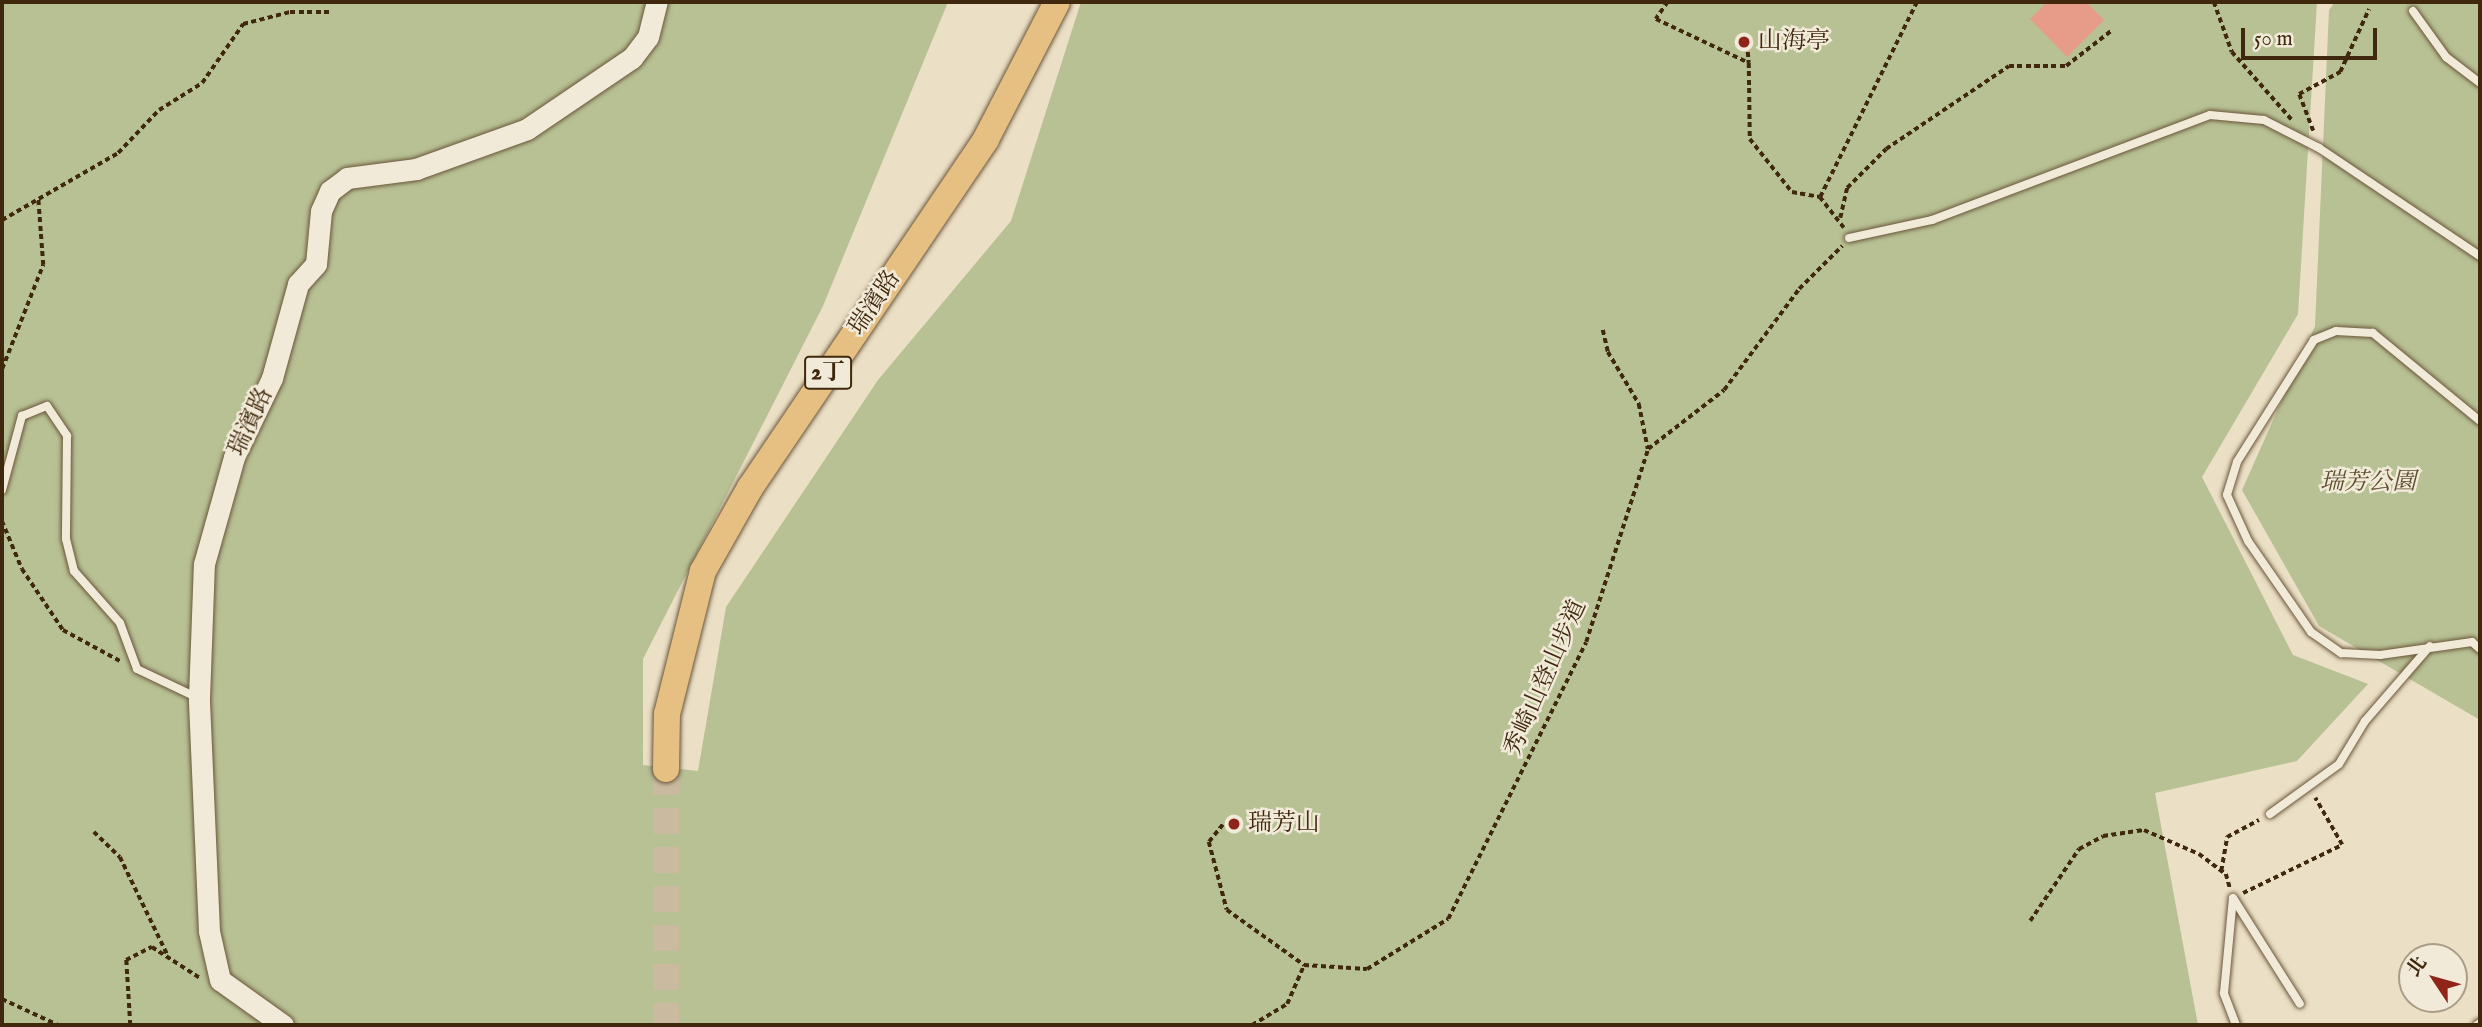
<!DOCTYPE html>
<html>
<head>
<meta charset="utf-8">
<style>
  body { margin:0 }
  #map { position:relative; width:2482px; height:1027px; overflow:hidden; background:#ebdfc5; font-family:"IM FELL English","Noto Serif TC",serif }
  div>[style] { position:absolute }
  .green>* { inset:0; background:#b8c194 }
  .building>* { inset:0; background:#e69c88 }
  .primary-tunnel>* { height:26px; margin-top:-13px; transform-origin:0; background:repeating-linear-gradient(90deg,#c9baa0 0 26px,transparent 0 39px) }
  .path>* { height:3.5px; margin-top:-1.75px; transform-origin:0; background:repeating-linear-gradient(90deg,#3f280d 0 5px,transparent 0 8.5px) }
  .roads { filter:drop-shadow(0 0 2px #6a563b) drop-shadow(0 0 2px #6a563b) }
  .service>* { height:8px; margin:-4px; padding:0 4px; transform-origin:4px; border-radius:4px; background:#f2ead9 }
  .tertiary>* { height:21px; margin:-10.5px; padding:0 10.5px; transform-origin:10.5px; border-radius:10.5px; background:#f2ead9 }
  .primary>* { height:26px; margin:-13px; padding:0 13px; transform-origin:13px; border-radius:13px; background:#e6c082 }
  .dots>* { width:19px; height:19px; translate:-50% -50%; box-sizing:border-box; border:4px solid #f2ead9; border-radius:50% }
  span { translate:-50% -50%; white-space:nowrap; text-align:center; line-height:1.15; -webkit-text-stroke:5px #f2ead9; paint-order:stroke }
  .shield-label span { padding:2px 5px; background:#f2ead9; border:2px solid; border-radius:5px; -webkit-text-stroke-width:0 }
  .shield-label { font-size:23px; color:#3f280d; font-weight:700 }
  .poi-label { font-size:24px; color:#3f280d }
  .left { translate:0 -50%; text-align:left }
  .street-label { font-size:24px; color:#3f280d }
  .park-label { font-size:24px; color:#5d4e2f; font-style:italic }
  .frame { position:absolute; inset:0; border:4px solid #3f280d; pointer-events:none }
  .north { position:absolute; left:2398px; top:943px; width:70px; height:70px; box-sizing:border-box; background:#f2ead9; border:2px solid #aa9c87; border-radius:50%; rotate:306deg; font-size:19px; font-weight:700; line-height:28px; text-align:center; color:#3f280d }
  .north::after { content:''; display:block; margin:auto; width:24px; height:32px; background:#8f2418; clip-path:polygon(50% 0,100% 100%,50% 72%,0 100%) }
  .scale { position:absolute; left:2241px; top:28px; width:136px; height:32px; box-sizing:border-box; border:4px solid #3f280d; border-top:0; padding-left:9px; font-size:21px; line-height:24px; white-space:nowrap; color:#3f280d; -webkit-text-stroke:5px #f2ead9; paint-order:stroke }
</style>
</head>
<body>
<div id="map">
  <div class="green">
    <i style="clip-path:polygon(2px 2px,948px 2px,823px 306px,643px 659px,643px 765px,698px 771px,726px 607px,878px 380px,1011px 221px,1081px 2px,2317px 2px,2298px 314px,2202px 477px,2293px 655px,2368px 684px,2297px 761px,2155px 793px,2198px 1025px,2px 1025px)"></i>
    <i style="clip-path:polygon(2335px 2px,2480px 2px,2480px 720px,2319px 626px,2242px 490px,2315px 326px,2329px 10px)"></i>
  </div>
  <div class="building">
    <i style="clip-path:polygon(2047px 2px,2086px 2px,2104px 20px,2067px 57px,2030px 19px)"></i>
    <i style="clip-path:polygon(1740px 33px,1754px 39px,1748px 52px,1734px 45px)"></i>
  </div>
  <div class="primary-tunnel">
    <i style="left:666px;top:769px;width:256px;rotate:90deg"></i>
  </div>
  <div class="path">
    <i style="left:1668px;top:2px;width:21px;rotate:125deg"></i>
    <i style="left:1656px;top:19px;width:103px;rotate:25.3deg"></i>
    <i style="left:1749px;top:63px;width:76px;rotate:89.2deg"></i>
    <i style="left:1750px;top:139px;width:68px;rotate:51.6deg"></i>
    <i style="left:1792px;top:192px;width:28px;rotate:10deg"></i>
    <i style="left:2214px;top:2px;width:53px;rotate:70.2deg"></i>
    <i style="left:2232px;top:52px;width:91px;rotate:48.6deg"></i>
    <i style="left:1748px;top:52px;width:11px;rotate:85deg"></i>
    <i style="left:2313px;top:131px;width:40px;rotate:-111deg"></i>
    <i style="left:2299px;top:94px;width:47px;rotate:-28.2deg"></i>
    <i style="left:2340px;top:72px;width:69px;rotate:-65.3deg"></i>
    <i style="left:1820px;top:197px;width:39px;rotate:52deg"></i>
    <i style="left:1820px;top:197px;width:218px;rotate:-63.6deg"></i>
    <i style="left:1840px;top:218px;width:31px;rotate:-77deg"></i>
    <i style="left:1847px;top:188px;width:55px;rotate:-45deg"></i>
    <i style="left:1886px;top:149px;width:148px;rotate:-34deg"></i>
    <i style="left:2009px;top:66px;width:57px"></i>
    <i style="left:2066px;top:66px;width:57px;rotate:-37.9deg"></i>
    <i style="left:2px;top:220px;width:134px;rotate:-30deg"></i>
    <i style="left:118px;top:153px;width:59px;rotate:-46.4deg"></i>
    <i style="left:159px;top:110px;width:51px;rotate:-32.1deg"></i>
    <i style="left:202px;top:83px;width:72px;rotate:-55.2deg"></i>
    <i style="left:243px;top:24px;width:49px;rotate:-14.3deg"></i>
    <i style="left:290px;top:12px;width:41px"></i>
    <i style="left:1603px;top:330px;width:23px;rotate:77deg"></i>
    <i style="left:1608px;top:352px;width:61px;rotate:59.2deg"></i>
    <i style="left:1639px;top:404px;width:46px;rotate:78.7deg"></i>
    <i style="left:2px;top:369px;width:112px;rotate:-68.5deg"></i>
    <i style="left:43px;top:265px;width:67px;rotate:-94.3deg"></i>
    <i style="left:2px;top:521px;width:52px;rotate:67.4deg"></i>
    <i style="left:22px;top:569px;width:73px;rotate:56.1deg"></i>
    <i style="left:63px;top:630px;width:67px;rotate:28.5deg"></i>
    <i style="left:1223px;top:825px;width:22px;rotate:129deg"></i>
    <i style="left:1209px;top:842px;width:70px;rotate:75.2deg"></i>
    <i style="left:1227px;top:910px;width:95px;rotate:35.5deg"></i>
    <i style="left:94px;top:832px;width:36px;rotate:44deg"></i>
    <i style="left:120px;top:857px;width:110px;rotate:64.1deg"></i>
    <i style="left:2221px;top:871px;width:35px;rotate:-80deg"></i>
    <i style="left:2227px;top:837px;width:36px;rotate:-28deg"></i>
    <i style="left:2243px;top:893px;width:110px;rotate:-25.9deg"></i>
    <i style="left:2342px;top:845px;width:54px;rotate:-119.9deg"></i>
    <i style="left:2030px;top:921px;width:87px;rotate:-55.8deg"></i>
    <i style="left:2079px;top:849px;width:27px;rotate:-28deg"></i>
    <i style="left:2103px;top:836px;width:41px;rotate:-8.3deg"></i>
    <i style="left:2144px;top:830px;width:60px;rotate:23.6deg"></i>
    <i style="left:2199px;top:854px;width:34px;rotate:37deg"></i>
    <i style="left:2226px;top:874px;width:15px;rotate:74deg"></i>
    <i style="left:2px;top:999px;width:62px;rotate:24.9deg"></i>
    <i style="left:130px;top:1025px;width:65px;rotate:-93.5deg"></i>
    <i style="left:126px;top:960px;width:29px;rotate:-27deg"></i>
    <i style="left:152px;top:947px;width:57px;rotate:32.9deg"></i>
    <i style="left:1252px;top:1025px;width:41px;rotate:-31deg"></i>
    <i style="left:1287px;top:1004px;width:43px;rotate:-66.4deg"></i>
    <i style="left:1304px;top:965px;width:63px;rotate:3.6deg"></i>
    <i style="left:1367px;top:969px;width:95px;rotate:-31.7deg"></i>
    <i style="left:1448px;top:919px;width:309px;rotate:-63.5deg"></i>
    <i style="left:1586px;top:642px;width:203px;rotate:-72.2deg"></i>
    <i style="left:1648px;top:449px;width:96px;rotate:-37.8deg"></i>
    <i style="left:1724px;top:390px;width:126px;rotate:-53.4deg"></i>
    <i style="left:1799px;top:289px;width:61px;rotate:-45deg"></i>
  </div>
  <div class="roads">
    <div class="service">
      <i style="left:2413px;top:11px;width:57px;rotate:54.3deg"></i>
      <i style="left:2446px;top:57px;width:43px;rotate:37.4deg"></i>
      <i style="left:1849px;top:238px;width:85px;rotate:-12.2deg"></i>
      <i style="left:1932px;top:220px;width:297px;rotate:-20.7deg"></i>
      <i style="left:2210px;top:115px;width:54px;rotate:5.3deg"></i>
      <i style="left:2264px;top:120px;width:62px;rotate:27deg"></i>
      <i style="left:2319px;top:148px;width:194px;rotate:33.9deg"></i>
      <i style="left:2480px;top:421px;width:139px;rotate:-140.6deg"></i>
      <i style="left:2373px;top:333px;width:37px;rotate:-177deg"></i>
      <i style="left:2336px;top:331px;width:24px;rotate:158deg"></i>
      <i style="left:2314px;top:340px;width:144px;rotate:122.3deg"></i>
      <i style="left:2237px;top:462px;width:34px;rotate:107deg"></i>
      <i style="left:2227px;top:495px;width:51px;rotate:65.5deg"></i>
      <i style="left:2248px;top:541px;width:111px;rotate:55.3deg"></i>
      <i style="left:2311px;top:632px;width:37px;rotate:35deg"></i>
      <i style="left:2341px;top:653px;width:39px;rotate:3deg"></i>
      <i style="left:2380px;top:655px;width:93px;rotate:-8deg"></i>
      <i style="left:2472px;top:642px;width:11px;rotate:41deg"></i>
      <i style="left:2px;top:490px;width:77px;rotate:-74.9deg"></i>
      <i style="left:22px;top:416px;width:27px;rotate:-22deg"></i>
      <i style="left:47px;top:406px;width:36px;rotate:56deg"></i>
      <i style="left:67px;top:436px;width:103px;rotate:90.6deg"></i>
      <i style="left:66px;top:539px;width:33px;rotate:76deg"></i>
      <i style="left:74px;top:571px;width:69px;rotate:48.5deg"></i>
      <i style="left:120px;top:623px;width:49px;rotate:69.7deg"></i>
      <i style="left:137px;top:669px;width:65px;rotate:25.4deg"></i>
      <i style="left:2270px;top:814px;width:85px;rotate:-35.9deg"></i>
      <i style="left:2339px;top:764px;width:50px;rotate:-58.8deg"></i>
      <i style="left:2365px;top:721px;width:99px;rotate:-49.1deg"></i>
      <i style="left:2236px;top:1025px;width:34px;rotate:-111deg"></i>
      <i style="left:2224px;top:993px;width:95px;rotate:-84.6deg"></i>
      <i style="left:2233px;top:898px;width:125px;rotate:57.7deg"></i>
      <i style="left:2477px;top:1025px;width:4px;rotate:-34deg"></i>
    </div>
    <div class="tertiary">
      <i style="left:283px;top:1025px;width:77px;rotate:-144.5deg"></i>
      <i style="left:220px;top:980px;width:50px;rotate:-102.7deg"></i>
      <i style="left:209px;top:931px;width:233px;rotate:-92.5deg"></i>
      <i style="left:199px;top:698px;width:134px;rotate:-87.9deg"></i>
      <i style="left:204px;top:564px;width:111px;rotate:-74.3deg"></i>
      <i style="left:234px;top:457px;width:88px;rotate:-64.3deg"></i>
      <i style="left:272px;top:378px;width:98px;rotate:-74.5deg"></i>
      <i style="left:298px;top:284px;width:27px;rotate:-48deg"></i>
      <i style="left:316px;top:264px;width:53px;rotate:-84.6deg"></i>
      <i style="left:321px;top:211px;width:22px;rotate:-66deg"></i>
      <i style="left:330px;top:191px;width:21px;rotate:-37deg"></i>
      <i style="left:347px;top:178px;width:70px;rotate:-7.4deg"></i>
      <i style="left:416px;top:169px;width:118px;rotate:-19.8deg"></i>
      <i style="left:527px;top:129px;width:127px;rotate:-34.1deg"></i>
      <i style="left:632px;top:58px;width:26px;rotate:-53deg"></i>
      <i style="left:648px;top:37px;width:36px;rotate:-76deg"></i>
    </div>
    <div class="primary">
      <i style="left:666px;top:769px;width:55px;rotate:-89deg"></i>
      <i style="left:667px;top:714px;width:147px;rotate:-75.9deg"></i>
      <i style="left:703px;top:571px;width:95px;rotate:-60.5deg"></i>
      <i style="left:750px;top:488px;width:421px;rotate:-55.9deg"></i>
      <i style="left:986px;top:139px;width:154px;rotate:-62.6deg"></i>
    </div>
  </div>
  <div class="dots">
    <i style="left:1744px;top:42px;background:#8f2418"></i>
    <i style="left:1234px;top:824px;background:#8f2418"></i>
  </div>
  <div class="shield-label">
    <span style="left:828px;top:373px">2丁</span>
  </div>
  <div class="poi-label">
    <span class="left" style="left:1758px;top:42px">山海亭</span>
    <span class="left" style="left:1248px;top:824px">瑞芳山</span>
  </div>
  <div class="street-label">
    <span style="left:875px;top:303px;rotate:-56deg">瑞濱路</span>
    <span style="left:251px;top:422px;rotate:-65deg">瑞濱路</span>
    <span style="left:1546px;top:678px;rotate:-66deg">秀崎山登山步道</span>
  </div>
  <div class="park-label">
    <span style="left:2368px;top:483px">瑞芳公園</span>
  </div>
  <div class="frame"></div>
  <div class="north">北</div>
  <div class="scale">50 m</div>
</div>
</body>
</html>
